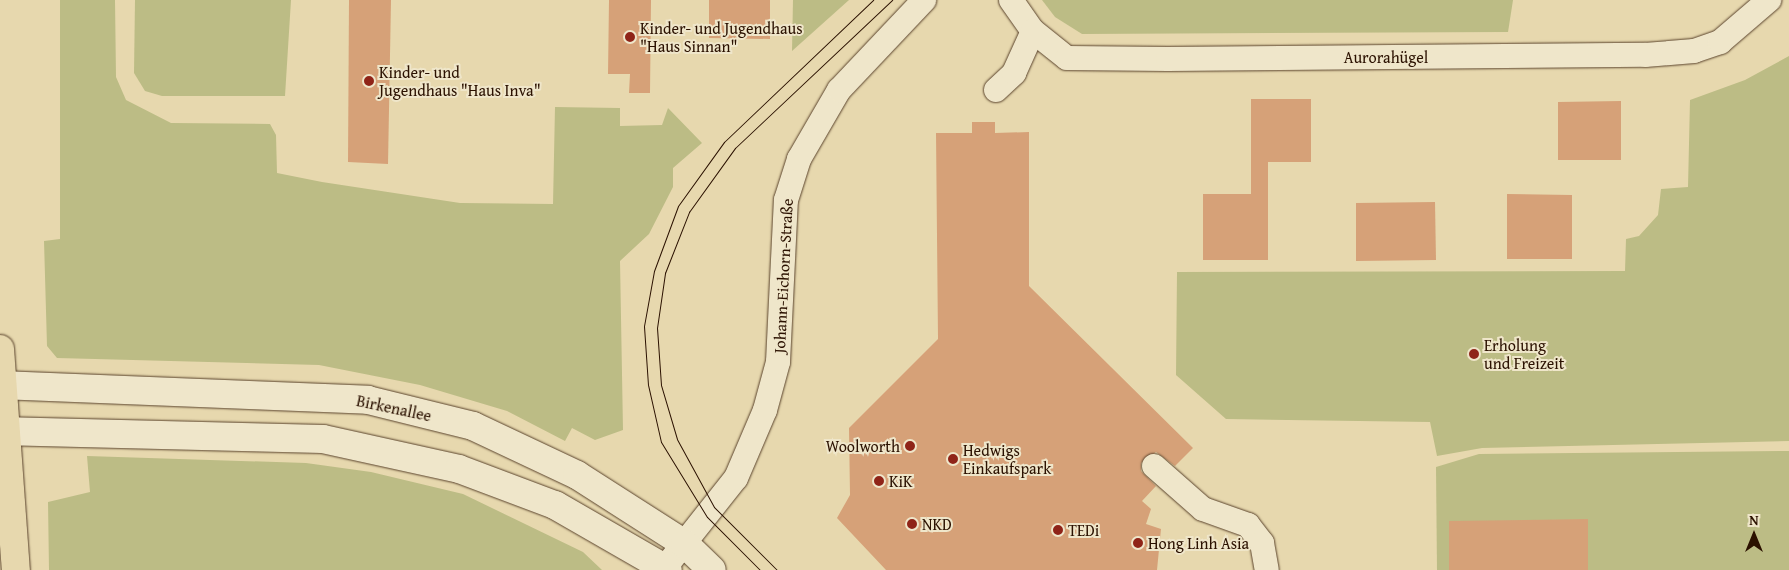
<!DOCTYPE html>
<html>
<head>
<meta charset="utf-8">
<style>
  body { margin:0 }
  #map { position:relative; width:1789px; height:570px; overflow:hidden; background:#e7d8ae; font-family:"Gentium Book Plus",serif }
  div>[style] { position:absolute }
  .green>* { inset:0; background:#bcbc85 }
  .building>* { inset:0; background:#d6a178 }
  .roads { filter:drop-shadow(0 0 1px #5a432c) drop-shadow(0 0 1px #5a432c) }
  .street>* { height:24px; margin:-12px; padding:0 12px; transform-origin:12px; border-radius:12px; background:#efe6ca }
  .secondary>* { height:28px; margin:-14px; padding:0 14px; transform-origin:14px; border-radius:14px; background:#efe6ca }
  .primary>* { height:28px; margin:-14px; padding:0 14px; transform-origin:14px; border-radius:14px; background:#e7d8ae }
  .tram>* { height:1px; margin:-0.5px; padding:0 0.5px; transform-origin:0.5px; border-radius:0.5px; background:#2b1100 }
  .dots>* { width:14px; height:14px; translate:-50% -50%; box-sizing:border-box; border:2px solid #efe6ca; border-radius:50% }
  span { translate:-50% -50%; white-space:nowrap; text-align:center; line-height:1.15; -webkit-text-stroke:4px #efe6ca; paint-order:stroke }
  .poi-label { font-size:16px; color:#2b1100 }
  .left { translate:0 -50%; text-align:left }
  .right { translate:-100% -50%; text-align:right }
  .street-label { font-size:16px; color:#2b1100 }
  .north { position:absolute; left:1729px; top:510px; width:50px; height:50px; -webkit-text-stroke:4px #efe6ca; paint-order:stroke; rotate:0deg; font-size:14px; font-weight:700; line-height:20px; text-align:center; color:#2b1100 }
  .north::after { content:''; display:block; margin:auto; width:18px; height:22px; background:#2b1100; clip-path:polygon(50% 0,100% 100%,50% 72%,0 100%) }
</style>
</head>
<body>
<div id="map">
  <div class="green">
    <i style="clip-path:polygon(60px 0,115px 0,116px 77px,126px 100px,171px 123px,270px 124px,276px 135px,277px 173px,322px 182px,460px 203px,553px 204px,555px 107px,620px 108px,620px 126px,662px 125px,668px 108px,702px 143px,673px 168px,673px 187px,649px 234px,620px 261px,623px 430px,595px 440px,572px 428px,565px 441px,507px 411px,420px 385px,319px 365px,57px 358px,47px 346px,44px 241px,60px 239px)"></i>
    <i style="clip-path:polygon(135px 0,291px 0,285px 96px,162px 96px,145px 91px,134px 73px)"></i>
    <i style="clip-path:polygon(793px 0,849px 0,792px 51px)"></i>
    <i style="clip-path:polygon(1042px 0,1513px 0,1508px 32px,1082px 34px,1055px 17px)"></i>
    <i style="clip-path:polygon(1789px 56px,1789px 441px,1482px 448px,1437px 456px,1430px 422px,1226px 419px,1176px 375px,1177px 272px,1625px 271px,1626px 239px,1639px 236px,1658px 215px,1661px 189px,1688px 187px,1690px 100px,1745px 80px)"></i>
    <i style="clip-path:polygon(1789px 451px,1789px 570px,1437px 570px,1436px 467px,1479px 454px)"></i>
    <i style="clip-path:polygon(87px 456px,306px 463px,371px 472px,463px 494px,583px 552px,602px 570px,49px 570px,48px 502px,90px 492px)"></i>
  </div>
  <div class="building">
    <i style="clip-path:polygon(349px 0,391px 0,388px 164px,348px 162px)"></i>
    <i style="clip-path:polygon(609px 0,651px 0,650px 93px,629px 93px,630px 74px,608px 74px)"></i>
    <i style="clip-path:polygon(709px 0,770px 0,770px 39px,709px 38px)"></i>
    <i style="clip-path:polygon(1251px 99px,1311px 99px,1311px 162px,1268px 162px,1268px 260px,1203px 260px,1203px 194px,1251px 194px)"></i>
    <i style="clip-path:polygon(1621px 101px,1621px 160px,1558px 160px,1558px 102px)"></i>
    <i style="clip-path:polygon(972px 122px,995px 122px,995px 133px,1029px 132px,1029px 286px,1193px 448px,1175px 466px,1156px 452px,1141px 463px,1141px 471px,1156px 486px,1142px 501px,1151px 509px,1146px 524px,1161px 529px,1157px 570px,886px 570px,837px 518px,850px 495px,849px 428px,938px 339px,936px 133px,972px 133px)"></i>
    <i style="clip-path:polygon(1507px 194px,1572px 195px,1572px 259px,1507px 259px)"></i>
    <i style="clip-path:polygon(1435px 202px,1436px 260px,1356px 261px,1356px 203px)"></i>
    <i style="clip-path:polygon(1588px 519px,1588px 570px,1449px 570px,1449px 521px)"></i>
  </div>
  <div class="roads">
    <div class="street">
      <i style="left:1011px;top:0;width:38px;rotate:55deg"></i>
      <i style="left:1033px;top:31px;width:43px;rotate:38.5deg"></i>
      <i style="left:1067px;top:58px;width:101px;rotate:0.6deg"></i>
      <i style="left:1168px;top:59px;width:477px;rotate:-0.5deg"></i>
      <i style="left:1645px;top:55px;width:49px;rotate:-4.7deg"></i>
      <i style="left:1694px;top:51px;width:28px;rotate:-19deg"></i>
      <i style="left:1720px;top:42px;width:65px;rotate:-40.6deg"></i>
      <i style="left:996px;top:90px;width:25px;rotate:-43deg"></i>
      <i style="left:1014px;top:73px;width:46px;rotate:-65.7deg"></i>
      <i style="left:1154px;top:466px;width:65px;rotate:41.3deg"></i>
      <i style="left:1203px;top:509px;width:48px;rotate:19.6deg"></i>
      <i style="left:1248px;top:525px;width:23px;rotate:52deg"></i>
      <i style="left:1262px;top:543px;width:27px;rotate:80deg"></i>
      <i style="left:663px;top:570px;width:117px;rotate:-51.6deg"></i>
      <i style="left:736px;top:478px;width:74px;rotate:-66.9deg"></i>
      <i style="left:765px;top:410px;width:50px;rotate:-74.8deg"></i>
      <i style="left:778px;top:362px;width:162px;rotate:-87.2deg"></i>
      <i style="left:786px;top:200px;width:43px;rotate:-72.4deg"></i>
      <i style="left:799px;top:159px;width:80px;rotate:-59.9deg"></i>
      <i style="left:839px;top:90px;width:124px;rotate:-46.6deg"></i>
    </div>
    <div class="secondary">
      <i style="left:0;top:385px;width:368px;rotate:2.3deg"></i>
      <i style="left:368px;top:400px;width:108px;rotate:13.9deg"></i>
      <i style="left:473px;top:426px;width:115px;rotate:25.2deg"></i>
      <i style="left:577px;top:475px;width:128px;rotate:32.6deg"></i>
      <i style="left:685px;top:544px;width:37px;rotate:44deg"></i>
      <i style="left:0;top:431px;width:323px;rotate:1.4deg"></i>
      <i style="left:323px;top:439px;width:139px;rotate:12.4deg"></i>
      <i style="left:459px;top:469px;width:103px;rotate:20.6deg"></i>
      <i style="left:555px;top:505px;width:130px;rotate:29.9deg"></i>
    </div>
    <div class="primary">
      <i style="left:0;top:349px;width:222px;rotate:85.9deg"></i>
    </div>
  </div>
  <div class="tram">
    <i style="left:760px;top:570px;width:75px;rotate:-135deg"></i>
    <i style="left:707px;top:517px;width:88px;rotate:-121.5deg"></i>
    <i style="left:661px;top:442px;width:58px;rotate:-102.8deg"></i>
    <i style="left:648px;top:385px;width:59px;rotate:-93.9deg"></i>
    <i style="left:644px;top:326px;width:56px;rotate:-79.7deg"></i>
    <i style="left:654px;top:271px;width:69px;rotate:-69.7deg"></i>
    <i style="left:678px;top:206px;width:79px;rotate:-54.3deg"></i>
    <i style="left:724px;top:142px;width:206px;rotate:-43.6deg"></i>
    <i style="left:777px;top:570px;width:89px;rotate:-135deg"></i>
    <i style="left:714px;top:507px;width:77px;rotate:-118.6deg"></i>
    <i style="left:677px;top:439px;width:56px;rotate:-106.5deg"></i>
    <i style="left:661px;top:385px;width:57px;rotate:-94deg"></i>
    <i style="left:657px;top:328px;width:56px;rotate:-81.7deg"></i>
    <i style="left:665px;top:273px;width:66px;rotate:-68.5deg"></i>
    <i style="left:689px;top:212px;width:79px;rotate:-54.3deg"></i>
    <i style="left:735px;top:148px;width:216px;rotate:-43.3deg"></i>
  </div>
  <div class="dots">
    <i style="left:630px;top:37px;background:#8f2418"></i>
    <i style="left:369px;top:81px;background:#8f2418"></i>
    <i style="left:1474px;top:354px;background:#8f2418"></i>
    <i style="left:910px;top:446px;background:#8f2418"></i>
    <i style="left:953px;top:459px;background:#8f2418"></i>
    <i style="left:879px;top:481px;background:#8f2418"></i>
    <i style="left:912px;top:524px;background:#8f2418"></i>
    <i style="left:1058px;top:530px;background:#8f2418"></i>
    <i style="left:1138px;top:543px;background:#8f2418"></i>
  </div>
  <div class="poi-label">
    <span class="left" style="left:640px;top:37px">Kinder- und Jugendhaus<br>"Haus Sinnan"</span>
    <span class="left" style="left:379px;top:81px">Kinder- und<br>Jugendhaus "Haus Inva"</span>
    <span class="left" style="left:1484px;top:354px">Erholung<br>und Freizeit</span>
    <span class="right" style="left:900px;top:446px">Woolworth</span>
    <span class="left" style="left:963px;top:459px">Hedwigs<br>Einkaufspark</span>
    <span class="left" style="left:889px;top:481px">KiK</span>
    <span class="left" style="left:922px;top:524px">NKD</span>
    <span class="left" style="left:1068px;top:530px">TEDi</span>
    <span class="left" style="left:1148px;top:543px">Hong Linh Asia</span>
  </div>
  <div class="street-label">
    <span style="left:1386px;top:57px">Aurorahügel</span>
    <span style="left:783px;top:276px;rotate:-87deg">Johann-Eichorn-Straße</span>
    <span style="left:394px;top:408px;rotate:12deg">Birkenallee</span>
  </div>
  <div class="north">N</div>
</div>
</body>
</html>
